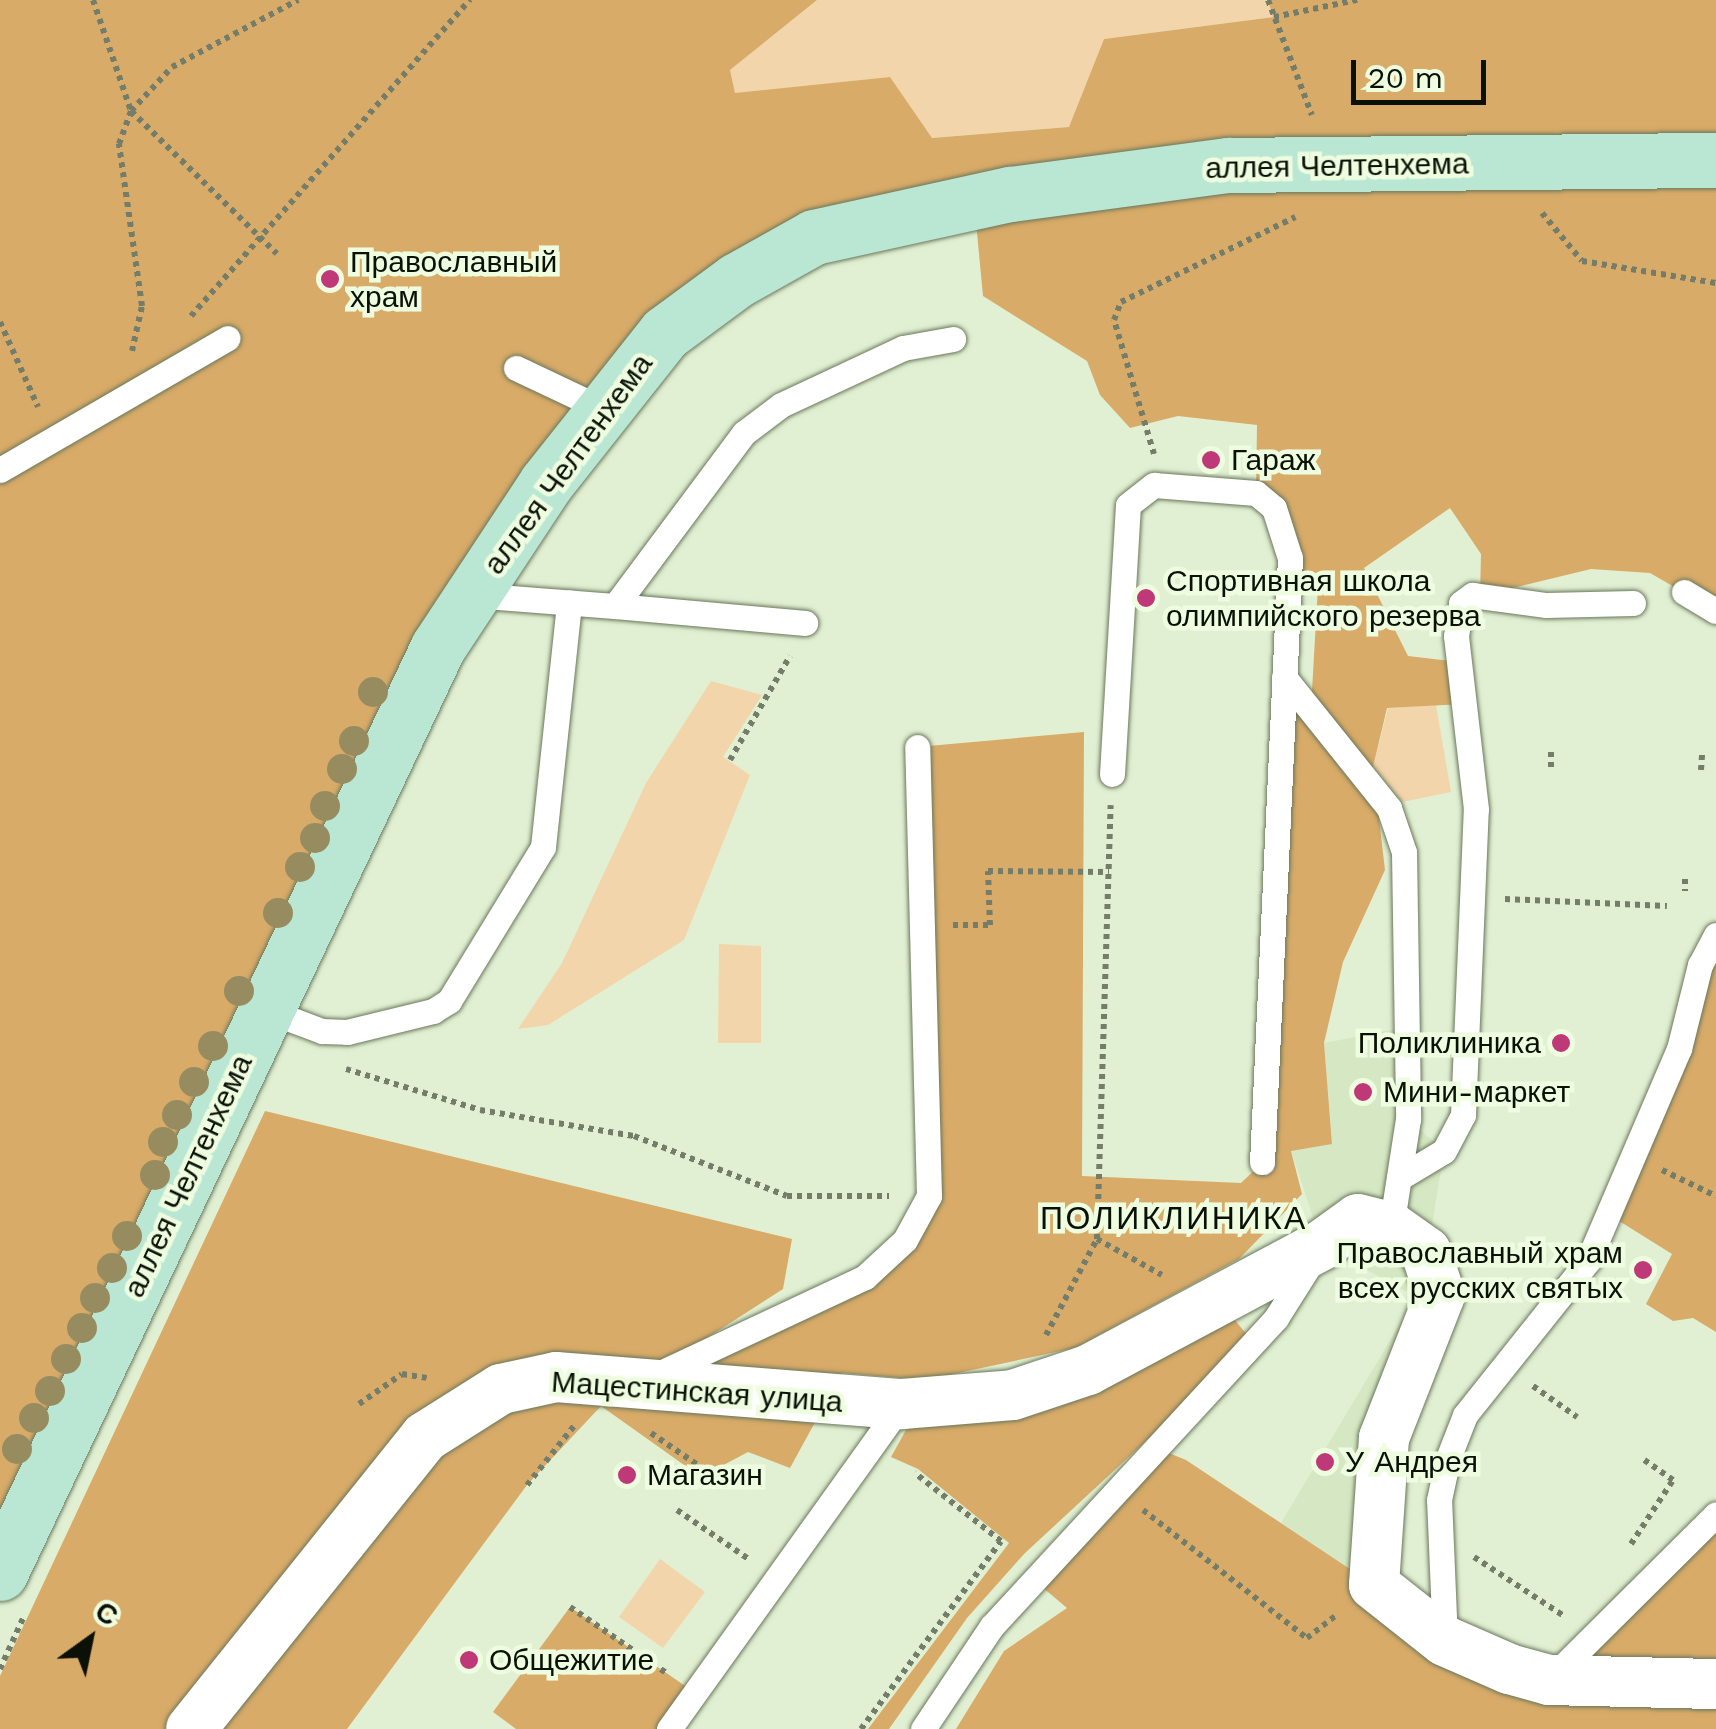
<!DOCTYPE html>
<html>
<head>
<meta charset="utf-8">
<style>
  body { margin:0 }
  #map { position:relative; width:1716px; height:1729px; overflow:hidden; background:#e1f0d2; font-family:"Work Sans",sans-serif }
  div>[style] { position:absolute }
  .built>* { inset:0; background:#d5e8c3 }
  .green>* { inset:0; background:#f3d5ab }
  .forest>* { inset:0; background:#d9ab68 }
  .path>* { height:6px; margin-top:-3px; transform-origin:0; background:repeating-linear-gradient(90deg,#737d69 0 5px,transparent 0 10px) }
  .roads { filter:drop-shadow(0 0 2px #6a775c) drop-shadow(0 0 2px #6a775c) }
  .service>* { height:25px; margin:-12.5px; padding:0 12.5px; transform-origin:12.5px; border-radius:12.5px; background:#fff }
  .minor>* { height:50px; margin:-25px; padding:0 25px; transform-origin:25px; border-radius:25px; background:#fff }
  .secondary>* { height:55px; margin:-27.5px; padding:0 27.5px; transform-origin:27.5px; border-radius:27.5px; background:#bae7d3 }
  .trees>* { width:30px; height:30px; margin:-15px; border-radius:50%; background:#978c60 }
  .dots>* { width:28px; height:28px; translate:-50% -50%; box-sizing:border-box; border:5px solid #eefddf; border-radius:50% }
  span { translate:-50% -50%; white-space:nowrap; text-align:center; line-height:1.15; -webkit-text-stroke:9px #eefddf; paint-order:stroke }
  .street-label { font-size:30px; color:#0c1107 }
  .poi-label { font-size:30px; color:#0c1107 }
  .left { translate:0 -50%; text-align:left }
  .right { translate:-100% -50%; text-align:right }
  .neighbourhood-label { font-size:32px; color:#0c1107; letter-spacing:2.5px }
  .north { position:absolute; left:40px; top:1589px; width:100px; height:100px; -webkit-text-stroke:8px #eefddf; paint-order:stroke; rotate:33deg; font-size:28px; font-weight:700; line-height:40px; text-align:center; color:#0c1107 }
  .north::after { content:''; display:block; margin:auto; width:35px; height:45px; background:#0c1107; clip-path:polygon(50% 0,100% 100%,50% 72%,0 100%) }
  .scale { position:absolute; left:1351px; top:60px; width:135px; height:45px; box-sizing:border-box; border:5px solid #0c1107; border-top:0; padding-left:12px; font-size:30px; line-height:35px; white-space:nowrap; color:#0c1107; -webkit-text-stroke:8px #eefddf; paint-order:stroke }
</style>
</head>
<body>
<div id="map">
  <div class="built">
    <i style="clip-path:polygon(1406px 1027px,1408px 1119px,1444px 1151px,1374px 1585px,1281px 1523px,1416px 1297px,1322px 1245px,1291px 1150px,1332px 1143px,1324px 1043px)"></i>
  </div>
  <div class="green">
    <i style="clip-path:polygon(817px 0,1268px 0,1274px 17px,1104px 39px,1070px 127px,931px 138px,890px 77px,735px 94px,730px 70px)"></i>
    <i style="clip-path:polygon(711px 681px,762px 695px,723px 757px,750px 775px,684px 940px,548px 1025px,518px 1029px,562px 963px,646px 783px)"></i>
    <i style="clip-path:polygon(1436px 705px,1451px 792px,1402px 802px,1373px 767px,1388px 708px)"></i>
    <i style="clip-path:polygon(719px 944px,761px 946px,761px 1043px,718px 1043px)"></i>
    <i style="clip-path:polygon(660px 1559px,705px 1592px,663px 1648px,619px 1617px)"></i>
  </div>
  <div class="forest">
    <i style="clip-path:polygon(0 0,817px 0,730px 70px,735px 93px,890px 77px,932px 138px,1069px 127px,1104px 39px,1273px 17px,1268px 0,1716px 0,1716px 611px,1650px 573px,1591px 569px,1480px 596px,1481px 554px,1450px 508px,1364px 568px,1408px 656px,1459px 662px,1464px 704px,1387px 708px,1373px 767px,1385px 870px,1343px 962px,1324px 1043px,1332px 1144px,1291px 1151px,1302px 1194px,1239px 1259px,1075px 1348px,925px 1380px,842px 1373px,790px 1468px,748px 1452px,701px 1477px,601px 1406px,527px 1485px,347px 1729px,0 1729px,0 1676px,265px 1111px,792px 1239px,783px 1289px,615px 1397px,865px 1277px,929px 1196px,917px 747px,1084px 732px,1082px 1176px,1241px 1183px,1262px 1163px,1284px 677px,1311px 708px,1318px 586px,1290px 558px,1256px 493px,1257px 425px,1178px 416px,1130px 428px,1100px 395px,1087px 361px,983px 296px,974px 201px,737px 280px,543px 485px,0 1573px)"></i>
    <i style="clip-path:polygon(1716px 935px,1716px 1332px,1693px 1318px,1673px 1321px,1646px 1304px,1672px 1254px,1608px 1214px)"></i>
    <i style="clip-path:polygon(1229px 1313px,1253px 1342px,1024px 1554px,967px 1618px,889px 1729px,868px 1729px,1009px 1543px,918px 1469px,891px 1457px,911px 1421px)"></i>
    <i style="clip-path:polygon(1154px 1447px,1186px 1460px,1374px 1585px,1549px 1680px,1716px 1514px,1716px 1729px,956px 1729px,1004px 1651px,1067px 1608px,1035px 1581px)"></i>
    <i style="clip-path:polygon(570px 1607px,694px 1692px,669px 1729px,516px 1729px,493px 1712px)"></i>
  </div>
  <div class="path">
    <i style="left:93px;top:0;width:117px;rotate:71.1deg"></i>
    <i style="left:131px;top:111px;width:204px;rotate:44.4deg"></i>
    <i style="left:1268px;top:0;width:123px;rotate:69.1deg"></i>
    <i style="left:1274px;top:17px;width:85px;rotate:-11.6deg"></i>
    <i style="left:1542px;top:213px;width:62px;rotate:50.2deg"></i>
    <i style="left:1582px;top:261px;width:136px;rotate:9.3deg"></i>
    <i style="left:191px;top:316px;width:422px;rotate:-48.6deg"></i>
    <i style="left:0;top:322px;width:93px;rotate:65.9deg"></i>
    <i style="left:132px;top:351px;width:46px;rotate:-77.5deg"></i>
    <i style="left:142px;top:306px;width:164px;rotate:-98.1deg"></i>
    <i style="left:119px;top:144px;width:35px;rotate:-70deg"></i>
    <i style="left:131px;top:111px;width:60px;rotate:-47deg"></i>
    <i style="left:172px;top:67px;width:143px;rotate:-28deg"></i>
    <i style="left:1154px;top:454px;width:140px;rotate:-106.6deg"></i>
    <i style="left:1114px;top:320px;width:19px;rotate:-69deg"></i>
    <i style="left:1121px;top:302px;width:194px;rotate:-26deg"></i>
    <i style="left:730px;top:760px;width:120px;rotate:-60deg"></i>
    <i style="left:1551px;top:767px;width:20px;rotate:-90deg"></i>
    <i style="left:1701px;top:770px;width:16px;rotate:-86deg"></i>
    <i style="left:1685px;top:879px;width:12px;rotate:90deg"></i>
    <i style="left:1505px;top:899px;width:162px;rotate:2.5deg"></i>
    <i style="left:953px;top:925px;width:37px"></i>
    <i style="left:990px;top:925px;width:54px;rotate:-92.1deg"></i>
    <i style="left:988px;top:871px;width:121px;rotate:0.5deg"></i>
    <i style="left:346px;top:1069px;width:140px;rotate:17deg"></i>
    <i style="left:480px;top:1110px;width:156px;rotate:9.6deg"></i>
    <i style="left:634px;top:1136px;width:164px;rotate:21.4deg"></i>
    <i style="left:787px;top:1196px;width:102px"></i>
    <i style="left:1662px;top:1170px;width:60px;rotate:25.7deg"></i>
    <i style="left:1097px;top:1239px;width:74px;rotate:29deg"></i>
    <i style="left:1046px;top:1335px;width:109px;rotate:-62deg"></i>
    <i style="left:1097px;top:1239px;width:434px;rotate:-88.2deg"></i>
    <i style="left:1533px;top:1386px;width:54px;rotate:35.2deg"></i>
    <i style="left:359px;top:1404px;width:52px;rotate:-34.9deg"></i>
    <i style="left:402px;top:1374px;width:25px;rotate:9deg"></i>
    <i style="left:651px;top:1433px;width:69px;rotate:34.4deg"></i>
    <i style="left:527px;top:1485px;width:75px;rotate:-51.5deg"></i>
    <i style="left:677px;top:1510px;width:88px;rotate:34.4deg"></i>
    <i style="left:1143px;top:1510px;width:208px;rotate:38deg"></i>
    <i style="left:1307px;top:1638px;width:39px;rotate:-38deg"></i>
    <i style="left:1631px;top:1544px;width:77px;rotate:-56.7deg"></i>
    <i style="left:1673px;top:1480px;width:35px;rotate:-145deg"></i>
    <i style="left:1474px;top:1557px;width:108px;rotate:33.2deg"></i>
    <i style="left:570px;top:1607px;width:119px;rotate:34.4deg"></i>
    <i style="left:0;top:1669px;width:58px;rotate:-65.6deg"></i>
    <i style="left:861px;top:1729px;width:234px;rotate:-53.3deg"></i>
    <i style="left:1001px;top:1541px;width:110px;rotate:-141.7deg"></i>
  </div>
  <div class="roads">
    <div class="service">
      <i style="left:516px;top:368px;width:98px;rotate:25.3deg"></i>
      <i style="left:0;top:470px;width:263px;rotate:-30.1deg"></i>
      <i style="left:1684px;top:592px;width:37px;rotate:31deg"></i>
      <i style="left:472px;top:595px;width:143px;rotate:4.4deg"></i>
      <i style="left:615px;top:606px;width:216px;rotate:-53.3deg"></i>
      <i style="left:744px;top:433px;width:46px;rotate:-37.1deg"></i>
      <i style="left:781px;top:405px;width:135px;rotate:-25deg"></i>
      <i style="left:903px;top:348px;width:51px;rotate:-10.2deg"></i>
      <i style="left:615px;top:606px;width:191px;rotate:5.1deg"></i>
      <i style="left:1284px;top:677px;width:168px;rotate:51.3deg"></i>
      <i style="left:1389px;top:808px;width:46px;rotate:71.2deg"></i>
      <i style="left:1404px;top:852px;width:267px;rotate:89.1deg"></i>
      <i style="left:1408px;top:1119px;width:109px;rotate:98.9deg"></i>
      <i style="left:1112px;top:774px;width:269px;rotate:-86.6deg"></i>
      <i style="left:1128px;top:505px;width:33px;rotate:-38deg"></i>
      <i style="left:1154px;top:485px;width:102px;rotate:4.5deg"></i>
      <i style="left:1256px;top:493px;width:23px;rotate:40deg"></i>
      <i style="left:1274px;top:508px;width:52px;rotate:72.3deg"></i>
      <i style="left:1290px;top:558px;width:605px;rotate:92.65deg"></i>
      <i style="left:266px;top:1010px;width:60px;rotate:20.6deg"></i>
      <i style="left:322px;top:1031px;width:25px;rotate:2deg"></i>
      <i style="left:347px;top:1032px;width:89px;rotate:-13.7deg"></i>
      <i style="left:433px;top:1011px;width:19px;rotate:-32deg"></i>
      <i style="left:449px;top:1001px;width:180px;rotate:-58.6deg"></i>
      <i style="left:543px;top:847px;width:246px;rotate:-83.9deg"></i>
      <i style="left:1399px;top:1178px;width:52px;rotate:-31deg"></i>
      <i style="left:1444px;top:1151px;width:41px;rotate:-62.2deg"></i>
      <i style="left:1463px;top:1115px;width:306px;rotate:-87.6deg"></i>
      <i style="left:1476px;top:809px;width:174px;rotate:-96.6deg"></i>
      <i style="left:1456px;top:636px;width:33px;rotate:-81deg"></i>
      <i style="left:1461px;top:603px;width:14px;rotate:-36deg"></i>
      <i style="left:1472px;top:595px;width:75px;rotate:7.7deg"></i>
      <i style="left:1546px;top:605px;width:87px;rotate:-1.3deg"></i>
      <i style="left:656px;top:1375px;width:231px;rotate:-25.1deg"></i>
      <i style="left:865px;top:1277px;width:54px;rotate:-42.8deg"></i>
      <i style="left:905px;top:1240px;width:50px;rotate:-61.4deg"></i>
      <i style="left:929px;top:1196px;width:449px;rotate:-91.5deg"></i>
      <i style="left:1445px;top:1641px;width:141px;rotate:-92.4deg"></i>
      <i style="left:1439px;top:1500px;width:40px;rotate:-78deg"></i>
      <i style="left:1447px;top:1461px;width:49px;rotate:-68.6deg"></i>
      <i style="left:1465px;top:1415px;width:197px;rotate:-51.4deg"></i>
      <i style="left:1588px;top:1261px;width:231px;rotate:-66.8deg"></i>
      <i style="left:1679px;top:1049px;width:87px;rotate:-76deg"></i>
      <i style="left:1700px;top:965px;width:34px;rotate:-62deg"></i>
      <i style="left:1549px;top:1680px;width:235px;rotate:-44.8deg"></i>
      <i style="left:669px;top:1729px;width:400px;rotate:-54.4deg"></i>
      <i style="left:923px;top:1729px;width:124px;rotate:-56.2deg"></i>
      <i style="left:992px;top:1626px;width:419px;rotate:-47.3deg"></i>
      <i style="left:1276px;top:1318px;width:71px;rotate:-57.7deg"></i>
    </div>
    <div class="minor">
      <i style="left:191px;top:1729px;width:374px;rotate:-51.3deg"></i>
      <i style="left:425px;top:1437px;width:90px;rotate:-32.3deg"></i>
      <i style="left:501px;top:1389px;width:56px;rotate:-12.3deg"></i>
      <i style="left:556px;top:1377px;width:347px;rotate:4.5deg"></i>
      <i style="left:902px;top:1404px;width:111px;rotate:-4.6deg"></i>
      <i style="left:1013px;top:1395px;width:79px;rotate:-18.4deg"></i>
      <i style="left:1088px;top:1370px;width:265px;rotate:-28.1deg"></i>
      <i style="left:1322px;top:1245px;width:44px;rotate:-35.8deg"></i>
      <i style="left:1358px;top:1219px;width:34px;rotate:14deg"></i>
      <i style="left:1391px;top:1227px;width:43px;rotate:35.5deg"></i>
      <i style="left:1426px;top:1252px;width:45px;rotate:72deg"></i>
      <i style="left:1440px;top:1295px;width:154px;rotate:111.4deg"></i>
      <i style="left:1384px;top:1438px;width:147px;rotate:93.9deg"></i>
      <i style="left:1374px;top:1585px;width:90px;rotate:38.3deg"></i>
      <i style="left:1445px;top:1641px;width:70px;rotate:23.6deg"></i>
      <i style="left:1509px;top:1669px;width:41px;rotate:15.4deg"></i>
      <i style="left:1549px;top:1680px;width:167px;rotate:1.4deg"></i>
    </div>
    <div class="secondary">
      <i style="left:0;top:1573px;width:1024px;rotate:-64.69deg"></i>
      <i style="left:438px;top:647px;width:196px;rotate:-56.6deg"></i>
      <i style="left:546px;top:483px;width:191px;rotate:-51.6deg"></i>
      <i style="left:665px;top:333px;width:89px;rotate:-36.4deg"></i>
      <i style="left:737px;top:280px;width:88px;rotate:-29.2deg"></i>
      <i style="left:814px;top:237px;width:201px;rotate:-12.4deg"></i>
      <i style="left:1010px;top:194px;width:220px;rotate:-7.6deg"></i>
      <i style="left:1228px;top:165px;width:488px;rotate:-0.6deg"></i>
    </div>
  </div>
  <div class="trees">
    <i style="left:373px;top:692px"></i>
    <i style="left:354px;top:741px"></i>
    <i style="left:342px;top:769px"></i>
    <i style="left:325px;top:806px"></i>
    <i style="left:315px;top:838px"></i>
    <i style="left:300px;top:867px"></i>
    <i style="left:278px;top:913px"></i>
    <i style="left:239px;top:991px"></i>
    <i style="left:213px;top:1046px"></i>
    <i style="left:194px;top:1082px"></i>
    <i style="left:177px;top:1115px"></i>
    <i style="left:163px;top:1142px"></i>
    <i style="left:155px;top:1175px"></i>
    <i style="left:127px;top:1236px"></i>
    <i style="left:112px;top:1268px"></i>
    <i style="left:95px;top:1298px"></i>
    <i style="left:82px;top:1328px"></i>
    <i style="left:66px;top:1359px"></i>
    <i style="left:50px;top:1391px"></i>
    <i style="left:34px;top:1418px"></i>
    <i style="left:17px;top:1449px"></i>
  </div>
  <div class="dots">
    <i style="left:330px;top:279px;background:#bf3877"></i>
    <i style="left:1211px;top:460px;background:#bf3877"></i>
    <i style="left:1146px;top:598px;background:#bf3877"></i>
    <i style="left:1561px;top:1043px;background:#bf3877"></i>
    <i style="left:1363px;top:1092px;background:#bf3877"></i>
    <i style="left:1643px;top:1270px;background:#bf3877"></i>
    <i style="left:1325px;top:1462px;background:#bf3877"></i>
    <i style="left:627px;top:1475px;background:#bf3877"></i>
    <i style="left:469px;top:1660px;background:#bf3877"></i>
  </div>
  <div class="street-label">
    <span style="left:1337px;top:166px;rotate:-1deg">аллея Челтенхема</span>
    <span style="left:568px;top:464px;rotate:-54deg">аллея Челтенхема</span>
    <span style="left:188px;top:1176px;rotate:-65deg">аллея Челтенхема</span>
    <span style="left:697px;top:1392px;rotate:4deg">Мацестинская улица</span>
  </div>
  <div class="poi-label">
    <span class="left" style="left:350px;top:279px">Православный<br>храм</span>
    <span class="left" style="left:1231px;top:460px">Гараж</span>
    <span class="left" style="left:1166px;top:598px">Спортивная школа<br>олимпийского резерва</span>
    <span class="right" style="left:1541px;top:1043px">Поликлиника</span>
    <span class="left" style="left:1383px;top:1092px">Мини-маркет</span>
    <span class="right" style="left:1623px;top:1270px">Православный храм<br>всех русских святых</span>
    <span class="left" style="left:1345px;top:1462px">У Андрея</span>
    <span class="left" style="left:647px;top:1475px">Магазин</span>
    <span class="left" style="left:489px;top:1660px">Общежитие</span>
  </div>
  <div class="neighbourhood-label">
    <span style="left:1174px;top:1218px">ПОЛИКЛИНИКА</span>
  </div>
  <div class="north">С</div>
  <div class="scale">20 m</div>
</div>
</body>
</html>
